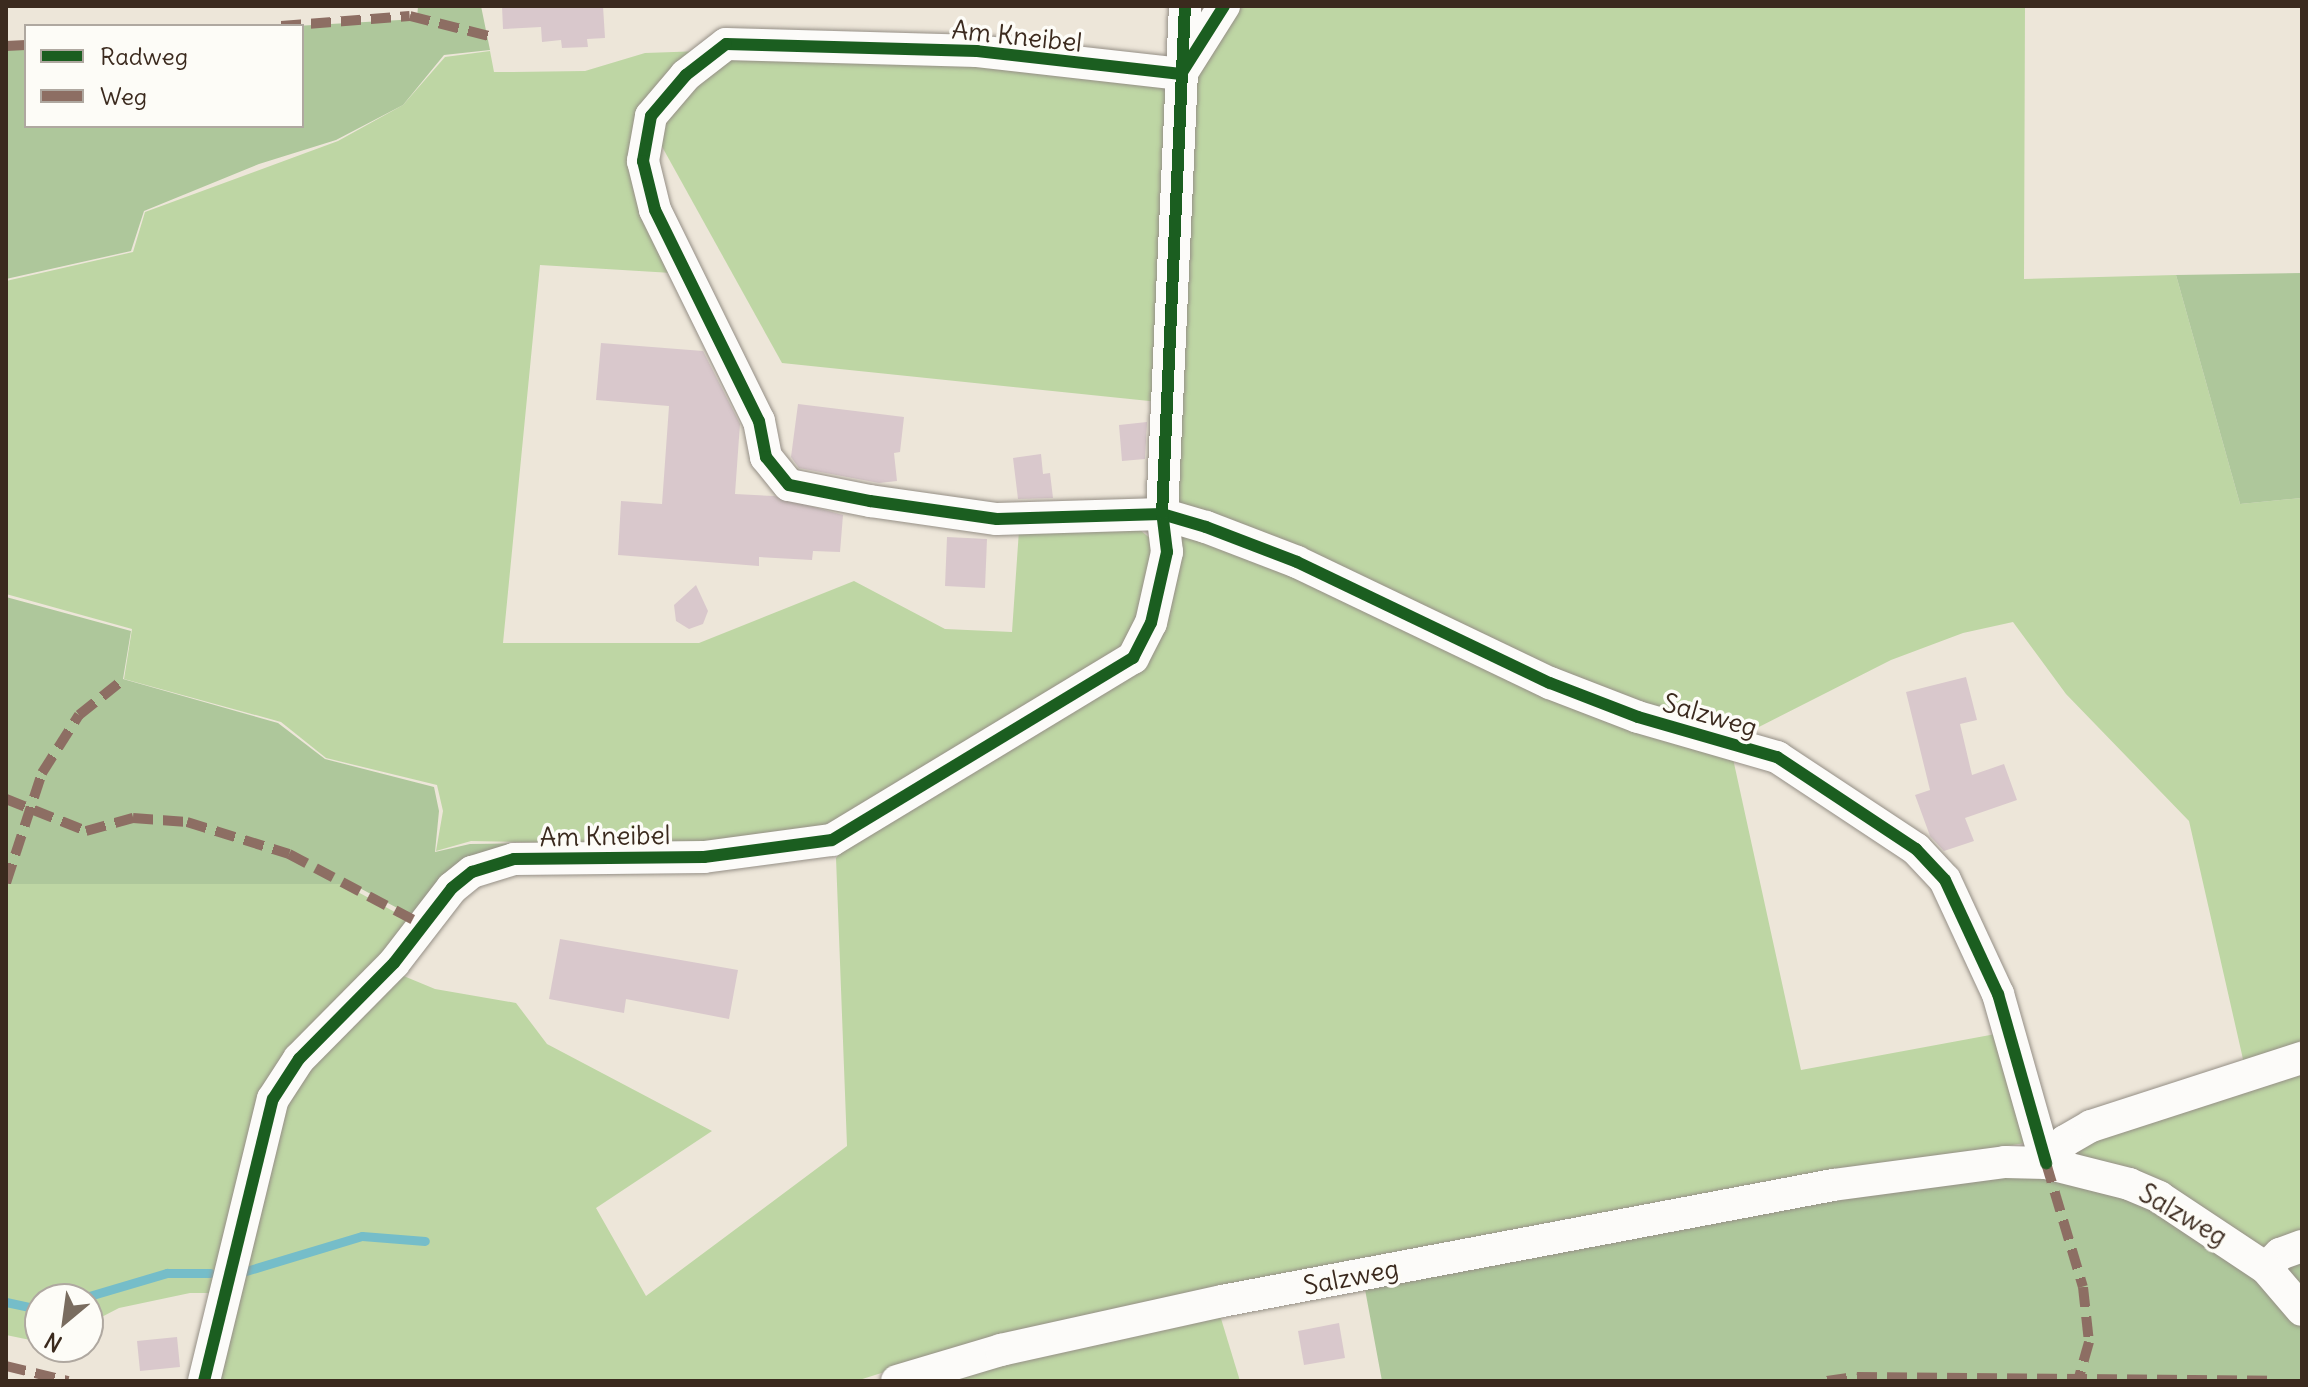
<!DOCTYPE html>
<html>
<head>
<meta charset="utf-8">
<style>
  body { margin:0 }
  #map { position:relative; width:2308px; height:1387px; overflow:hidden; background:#ede6d9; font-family:Delius,sans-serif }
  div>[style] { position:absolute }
  .green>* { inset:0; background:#bed6a4 }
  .forest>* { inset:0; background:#aec79b }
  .stream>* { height:9px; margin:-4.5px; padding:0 4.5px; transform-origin:4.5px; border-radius:4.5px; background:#75bdc9 }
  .building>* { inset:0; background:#d9c8cc }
  .roads { filter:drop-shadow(0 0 2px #958f86) drop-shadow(0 0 2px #958f86) }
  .minor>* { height:32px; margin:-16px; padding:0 16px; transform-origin:16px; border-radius:16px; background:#fcfbf9 }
  .quiet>* { height:10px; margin-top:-5px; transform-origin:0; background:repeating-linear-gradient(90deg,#8d6e63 0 20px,transparent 0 30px) }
  .cycleway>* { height:12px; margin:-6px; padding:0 6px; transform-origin:6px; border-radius:6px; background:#1b5e20 }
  span { translate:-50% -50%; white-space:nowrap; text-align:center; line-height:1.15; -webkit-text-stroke:7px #fdfcf7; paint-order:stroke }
  .street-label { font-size:26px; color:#3b2a1e }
  .frame { position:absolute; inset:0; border:8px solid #3b2a1e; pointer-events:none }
  .legend { position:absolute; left:24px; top:24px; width:280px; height:104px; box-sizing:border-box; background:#fdfcf7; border:2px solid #afa8a0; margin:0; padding:10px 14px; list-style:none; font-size:24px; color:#3b2a1e }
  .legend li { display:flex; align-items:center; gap:16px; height:40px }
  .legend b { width:40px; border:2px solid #afa8a0 }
  .north { position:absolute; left:24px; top:1283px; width:80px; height:80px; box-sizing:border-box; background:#fdfcf7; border:2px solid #afa8a0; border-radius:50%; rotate:209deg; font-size:22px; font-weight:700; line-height:32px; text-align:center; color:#3b2a1e }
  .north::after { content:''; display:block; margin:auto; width:28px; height:36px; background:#796c5f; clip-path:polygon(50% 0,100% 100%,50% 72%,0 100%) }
</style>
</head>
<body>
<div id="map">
  <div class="green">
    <i style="clip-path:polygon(1228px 6px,2025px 6px,2024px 279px,2176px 275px,2240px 504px,2302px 498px,2302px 1053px,2245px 1068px,2189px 821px,2066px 694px,2013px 622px,1963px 633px,1891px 660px,1751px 731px,1732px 754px,1801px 1070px,2001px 1033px,2025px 1143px,1709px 1194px,996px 1337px,856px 1381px,210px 1381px,285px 1086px,394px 972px,435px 989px,516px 1003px,547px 1044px,712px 1131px,596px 1208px,646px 1296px,847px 1146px,836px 858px,848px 843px,1158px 637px,1187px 102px)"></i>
    <i style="clip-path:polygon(490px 51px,494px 72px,513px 72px,585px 71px,645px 53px,703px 51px,640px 120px,672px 273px,540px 265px,503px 643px,699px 643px,854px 581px,945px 629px,1012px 632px,1019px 530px,1140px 530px,1156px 543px,1145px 617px,1121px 655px,822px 832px,707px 846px,471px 841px,436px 851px,443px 811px,437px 785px,326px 758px,281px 722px,124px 679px,132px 629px,6px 594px,6px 281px,133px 252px,145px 212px,338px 141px,403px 105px,445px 57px)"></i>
    <i style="clip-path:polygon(728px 51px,979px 56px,1173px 86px,1159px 402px,782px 363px,655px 134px)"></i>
    <i style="clip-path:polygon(6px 884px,343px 884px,417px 924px,280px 1077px,220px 1293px,190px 1293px,119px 1308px,88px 1324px,88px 1299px,40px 1299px,40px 1342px,6px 1335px)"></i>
    <i style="clip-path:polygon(2302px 1062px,2302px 1243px,2249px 1247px,2065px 1153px)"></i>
    <i style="clip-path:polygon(1219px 1312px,1240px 1381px,922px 1381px)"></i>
  </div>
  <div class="forest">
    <i style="clip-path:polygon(418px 6px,481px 6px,490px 50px,444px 55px,403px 105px,336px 140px,259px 164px,144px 211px,131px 251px,6px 279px,6px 48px,26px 46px,26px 126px,302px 126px,302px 26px,296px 26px,417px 19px)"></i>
    <i style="clip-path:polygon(2302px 273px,2302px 498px,2240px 504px,2176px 275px)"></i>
    <i style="clip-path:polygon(6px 597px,131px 631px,123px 679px,278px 723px,325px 759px,434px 787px,439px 811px,435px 852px,470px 844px,561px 843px,509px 855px,420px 920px,352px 884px,6px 884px)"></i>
    <i style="clip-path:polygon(1999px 1163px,2141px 1201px,2259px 1281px,2302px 1248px,2302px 1381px,1382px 1381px,1364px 1284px)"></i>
  </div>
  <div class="stream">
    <i style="left:246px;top:1271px;width:121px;rotate:-16.8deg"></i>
    <i style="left:362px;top:1236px;width:63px;rotate:4.5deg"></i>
    <i style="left:79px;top:1299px;width:92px;rotate:-16.5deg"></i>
    <i style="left:167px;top:1273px;width:43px"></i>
    <i style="left:6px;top:1302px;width:35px;rotate:12deg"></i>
  </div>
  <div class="building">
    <i style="clip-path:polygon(502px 6px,603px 6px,605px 38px,587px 39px,588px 47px,562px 48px,561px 40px,542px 42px,541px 27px,503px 29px)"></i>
    <i style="clip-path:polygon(601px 343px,703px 351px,740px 424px,735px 494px,774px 496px,843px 515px,840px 552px,813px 551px,812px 560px,759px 557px,759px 566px,618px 555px,621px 501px,662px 504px,669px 406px,596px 400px)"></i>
    <i style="clip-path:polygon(798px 404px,904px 417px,900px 452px,894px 453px,897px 481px,879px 483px,799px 468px,791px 457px)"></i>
    <i style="clip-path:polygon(1147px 422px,1145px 459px,1122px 461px,1119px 425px)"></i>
    <i style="clip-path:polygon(1041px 454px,1043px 474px,1050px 473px,1053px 498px,1018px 499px,1013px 458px)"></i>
    <i style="clip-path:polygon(947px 537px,987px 539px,985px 588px,945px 586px)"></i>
    <i style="clip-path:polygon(696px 585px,708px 611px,703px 624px,689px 629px,676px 621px,674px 605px)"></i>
    <i style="clip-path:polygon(1966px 677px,1977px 720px,1960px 724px,1972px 775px,2004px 764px,2017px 800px,1965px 818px,1974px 841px,1944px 851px,1930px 836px,1915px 795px,1930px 790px,1906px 692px)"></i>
    <i style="clip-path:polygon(560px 939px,738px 970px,729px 1019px,626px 999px,624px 1013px,549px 999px)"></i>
    <i style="clip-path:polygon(1339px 1323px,1345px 1358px,1304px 1365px,1298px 1331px)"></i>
    <i style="clip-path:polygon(177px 1337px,180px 1367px,140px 1371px,137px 1341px)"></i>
  </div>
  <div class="roads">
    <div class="minor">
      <i style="left:1224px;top:6px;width:80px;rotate:122.3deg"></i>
      <i style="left:1181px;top:74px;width:205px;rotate:-173.6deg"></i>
      <i style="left:977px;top:51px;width:251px;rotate:-178.4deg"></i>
      <i style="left:726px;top:44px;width:51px;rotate:142.2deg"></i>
      <i style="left:686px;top:75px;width:54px;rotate:130.5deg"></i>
      <i style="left:651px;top:116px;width:46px;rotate:100.1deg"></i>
      <i style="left:643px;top:161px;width:50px;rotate:76.2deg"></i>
      <i style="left:655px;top:210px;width:235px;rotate:63.8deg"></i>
      <i style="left:759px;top:421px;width:37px;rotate:79deg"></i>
      <i style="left:766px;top:457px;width:36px;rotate:51deg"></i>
      <i style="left:789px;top:485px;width:83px;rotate:11.2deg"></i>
      <i style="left:870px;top:501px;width:128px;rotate:8.1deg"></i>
      <i style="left:997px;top:519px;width:165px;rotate:-1.7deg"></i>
      <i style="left:1162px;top:514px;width:46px;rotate:16.5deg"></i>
      <i style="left:1206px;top:527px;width:97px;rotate:21deg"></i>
      <i style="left:1297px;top:562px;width:280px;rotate:25.6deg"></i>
      <i style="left:1550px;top:683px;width:94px;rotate:21.1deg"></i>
      <i style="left:1638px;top:717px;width:145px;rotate:16.1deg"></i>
      <i style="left:1777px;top:757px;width:167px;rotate:33.5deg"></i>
      <i style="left:1916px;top:849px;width:42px;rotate:46.9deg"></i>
      <i style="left:1945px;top:880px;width:126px;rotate:65.1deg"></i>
      <i style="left:1998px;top:994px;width:176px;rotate:74.1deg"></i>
      <i style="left:2046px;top:1163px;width:29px;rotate:-49deg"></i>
      <i style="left:2065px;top:1141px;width:30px;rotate:-30deg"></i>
      <i style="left:2091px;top:1126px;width:222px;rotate:-17.9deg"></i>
      <i style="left:2266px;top:1268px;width:20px;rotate:-45deg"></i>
      <i style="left:2280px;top:1254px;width:23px;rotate:-20deg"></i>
      <i style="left:204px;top:1381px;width:290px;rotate:-76.3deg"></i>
      <i style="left:273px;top:1099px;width:48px;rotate:-57deg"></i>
      <i style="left:299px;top:1059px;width:135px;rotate:-45.3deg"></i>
      <i style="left:394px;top:963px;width:95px;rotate:-52.3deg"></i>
      <i style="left:452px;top:888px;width:26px;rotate:-39deg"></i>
      <i style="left:472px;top:872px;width:44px;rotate:-17.2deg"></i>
      <i style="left:514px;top:859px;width:190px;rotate:-0.6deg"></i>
      <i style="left:704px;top:857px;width:129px;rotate:-7.6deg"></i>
      <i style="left:832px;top:840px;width:352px;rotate:-31.2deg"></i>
      <i style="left:1133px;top:658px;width:39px;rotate:-63deg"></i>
      <i style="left:1151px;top:623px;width:73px;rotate:-77.3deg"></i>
      <i style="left:1167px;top:552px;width:38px;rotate:-97deg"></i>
      <i style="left:1162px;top:514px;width:509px;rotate:-87.41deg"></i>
      <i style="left:897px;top:1381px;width:109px;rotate:-16.6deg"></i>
      <i style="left:1001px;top:1350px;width:226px;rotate:-12.5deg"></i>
      <i style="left:1222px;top:1301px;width:622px;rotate:-10.75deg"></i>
      <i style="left:1833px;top:1185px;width:174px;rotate:-7.6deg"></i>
      <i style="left:2005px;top:1162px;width:41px;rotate:1.4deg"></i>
      <i style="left:2046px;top:1163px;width:86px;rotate:14.2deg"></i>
      <i style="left:2129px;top:1184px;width:33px;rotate:23deg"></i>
      <i style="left:2159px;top:1197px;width:128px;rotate:33.6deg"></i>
      <i style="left:2266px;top:1268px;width:55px;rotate:49.4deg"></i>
    </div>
  </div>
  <div class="quiet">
    <i style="left:281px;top:26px;width:129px;rotate:-4.4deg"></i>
    <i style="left:410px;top:16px;width:86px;rotate:14.2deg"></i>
    <i style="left:6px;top:46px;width:20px;rotate:-3deg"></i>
    <i style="left:6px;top:799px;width:86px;rotate:21.8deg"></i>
    <i style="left:86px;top:831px;width:49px;rotate:-15.5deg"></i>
    <i style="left:133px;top:818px;width:54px;rotate:4.2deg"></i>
    <i style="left:187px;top:822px;width:107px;rotate:17.4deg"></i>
    <i style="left:289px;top:854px;width:152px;rotate:27.9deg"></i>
    <i style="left:6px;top:883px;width:116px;rotate:-71.9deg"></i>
    <i style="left:42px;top:773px;width:69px;rotate:-57.5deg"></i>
    <i style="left:79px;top:715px;width:58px;rotate:-38.7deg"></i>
    <i style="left:2046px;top:1163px;width:129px;rotate:73.4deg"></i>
    <i style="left:2083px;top:1287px;width:55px;rotate:83.8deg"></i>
    <i style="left:2089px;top:1342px;width:41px;rotate:105.8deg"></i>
    <i style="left:6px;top:1366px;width:64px;rotate:13.6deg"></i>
    <i style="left:1827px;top:1381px;width:30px;rotate:-8deg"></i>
    <i style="left:1857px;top:1377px;width:419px;rotate:0.5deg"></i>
  </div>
  <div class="cycleway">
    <i style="left:1224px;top:6px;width:80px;rotate:122.3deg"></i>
    <i style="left:1181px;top:74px;width:205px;rotate:-173.6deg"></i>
    <i style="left:977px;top:51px;width:251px;rotate:-178.4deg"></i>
    <i style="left:726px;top:44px;width:51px;rotate:142.2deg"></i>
    <i style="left:686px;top:75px;width:54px;rotate:130.5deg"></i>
    <i style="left:651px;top:116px;width:46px;rotate:100.1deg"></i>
    <i style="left:643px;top:161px;width:50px;rotate:76.2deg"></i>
    <i style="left:655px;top:210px;width:235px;rotate:63.8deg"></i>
    <i style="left:759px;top:421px;width:37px;rotate:79deg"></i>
    <i style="left:766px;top:457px;width:36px;rotate:51deg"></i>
    <i style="left:789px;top:485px;width:83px;rotate:11.2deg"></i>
    <i style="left:870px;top:501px;width:128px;rotate:8.1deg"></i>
    <i style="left:997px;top:519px;width:165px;rotate:-1.7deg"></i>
    <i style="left:1162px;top:514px;width:46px;rotate:16.5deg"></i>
    <i style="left:1206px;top:527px;width:97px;rotate:21deg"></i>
    <i style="left:1297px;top:562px;width:280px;rotate:25.6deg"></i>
    <i style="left:1550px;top:683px;width:94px;rotate:21.1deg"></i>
    <i style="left:1638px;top:717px;width:145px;rotate:16.1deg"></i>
    <i style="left:1777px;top:757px;width:167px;rotate:33.5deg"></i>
    <i style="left:1916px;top:849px;width:42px;rotate:46.9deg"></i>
    <i style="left:1945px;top:880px;width:126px;rotate:65.1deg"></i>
    <i style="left:1998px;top:994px;width:176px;rotate:74.1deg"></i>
    <i style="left:204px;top:1381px;width:290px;rotate:-76.3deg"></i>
    <i style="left:273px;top:1099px;width:48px;rotate:-57deg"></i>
    <i style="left:299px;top:1059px;width:135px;rotate:-45.3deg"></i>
    <i style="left:394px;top:963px;width:95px;rotate:-52.3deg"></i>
    <i style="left:452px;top:888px;width:26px;rotate:-39deg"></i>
    <i style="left:472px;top:872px;width:44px;rotate:-17.2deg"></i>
    <i style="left:514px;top:859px;width:190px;rotate:-0.6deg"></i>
    <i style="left:704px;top:857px;width:129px;rotate:-7.6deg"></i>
    <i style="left:832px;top:840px;width:352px;rotate:-31.2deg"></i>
    <i style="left:1133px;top:658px;width:39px;rotate:-63deg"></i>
    <i style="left:1151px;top:623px;width:73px;rotate:-77.3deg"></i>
    <i style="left:1167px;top:552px;width:38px;rotate:-97deg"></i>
    <i style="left:1162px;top:514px;width:509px;rotate:-87.41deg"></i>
  </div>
  <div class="street-label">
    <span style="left:1017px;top:36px;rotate:6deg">Am Kneibel</span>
    <span style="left:1710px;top:715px;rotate:16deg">Salzweg</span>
    <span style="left:605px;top:836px;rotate:-1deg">Am Kneibel</span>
    <span style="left:2183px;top:1215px;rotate:30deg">Salzweg</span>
    <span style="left:1351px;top:1277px;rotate:-11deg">Salzweg</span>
  </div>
  <div class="frame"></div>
  <ul class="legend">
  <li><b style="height:10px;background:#1b5e20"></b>Radweg</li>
  <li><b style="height:10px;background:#8d6e63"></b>Weg</li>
  </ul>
  <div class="north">N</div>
</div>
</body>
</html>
